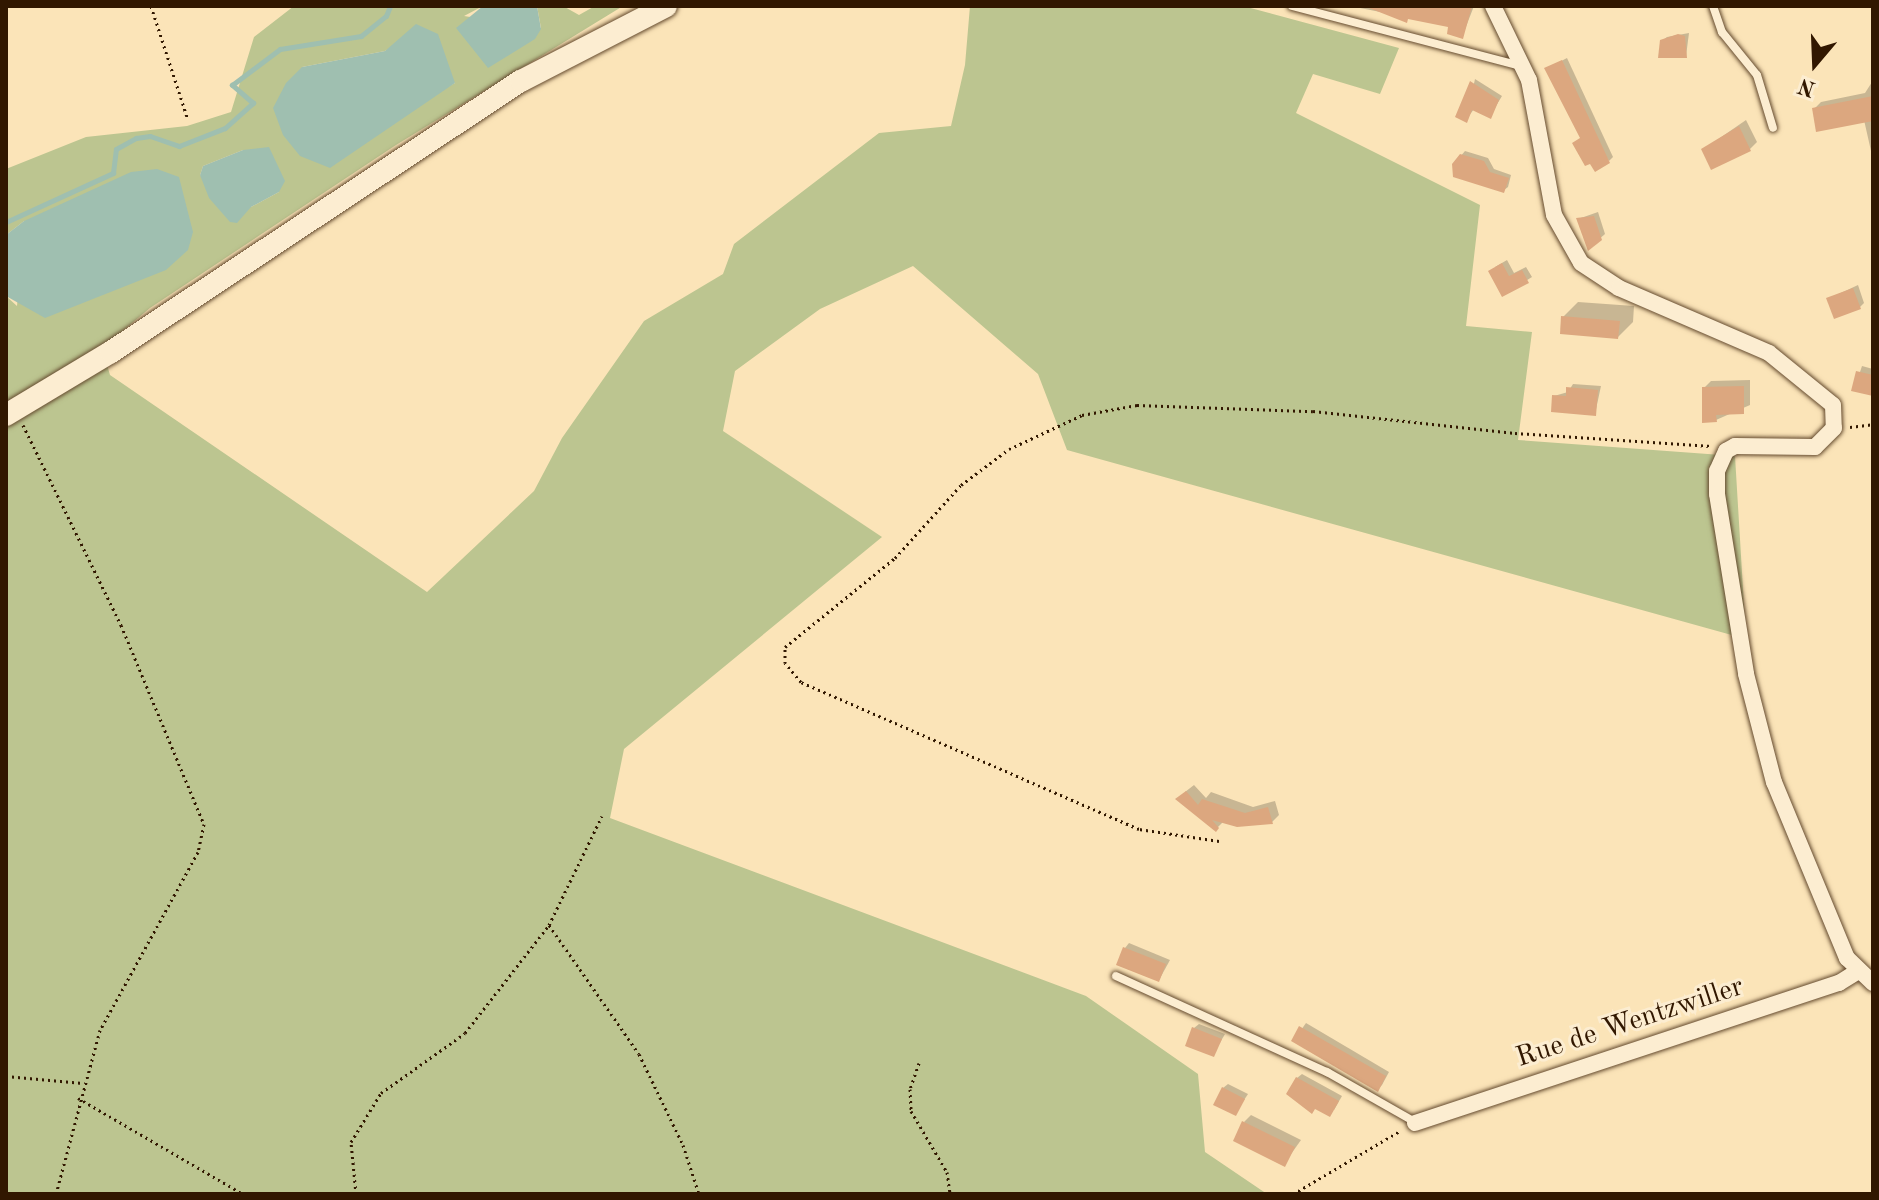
<!DOCTYPE html>
<html>
<head>
<meta charset="utf-8">
<style>
  body { margin:0 }
  #map { position:relative; width:1879px; height:1200px; overflow:hidden; background:#fbe4b8; font-family:"Old Standard TT",serif }
  div>[style] { position:absolute }
  .green>* { inset:0; background:#bcc590 }
  .water>* { inset:0; background:#9fbfb0 }
  .shadow>* { inset:0; background:#0003 }
  .stream>* { height:5px; margin:-2.5px; padding:0 2.5px; transform-origin:2.5px; border-radius:2.5px; background:#9fbfb0 }
  .building>* { inset:0; background:#dca77f }
  .path>* { height:3px; margin-top:-1.5px; transform-origin:0; background:repeating-linear-gradient(90deg,#311700 0 2px,transparent 0 6px) }
  .roads { filter:drop-shadow(0 0 2px #644a2e) drop-shadow(0 0 2px #644a2e) }
  .service>* { height:8px; margin:-4px; padding:0 4px; transform-origin:4px; border-radius:4px; background:#fcedd1 }
  .minor>* { height:16px; margin:-8px; padding:0 8px; transform-origin:8px; border-radius:8px; background:#fcedd1 }
  .secondary>* { height:22px; margin:-11px; padding:0 11px; transform-origin:11px; border-radius:11px; background:#fcedd1 }
  span { translate:-50% -50%; white-space:nowrap; text-align:center; line-height:1.15; -webkit-text-stroke:6px #fcedd1; paint-order:stroke }
  .street-label { font-size:28px; color:#311700 }
  .frame { position:absolute; inset:0; border:8px solid #311700; pointer-events:none }
  .north { position:absolute; left:1775px; top:24px; width:80px; height:80px; -webkit-text-stroke:6px #fcedd1; paint-order:stroke; rotate:199deg; font-size:22px; font-weight:700; line-height:32px; text-align:center; color:#311700 }
  .north::after { content:''; display:block; margin:auto; width:28px; height:36px; background:#311700; clip-path:polygon(50% 0,100% 100%,50% 72%,0 100%) }
</style>
</head>
<body>
<div id="map">
  <div class="green">
    <i style="clip-path:polygon(evenodd,294px 6px,483px 6px,464px 16px,541px 28px,537px 6px,563px 6px,579px 15px,595px 6px,623px 6px,396px 145px,150px 308px,102px 348px,110px 375px,427px 592px,534px 491px,562px 438px,644px 321px,723px 274px,734px 244px,879px 133px,951px 126px,965px 65px,970px 6px,1243px 6px,1399px 48px,1380px 94px,1313px 74px,1296px 113px,1480px 205px,1466px 326px,1532px 332px,1518px 440px,1735px 456px,1746px 639px,1067px 450px,1038px 374px,913px 266px,820px 309px,735px 371px,723px 431px,882px 537px,624px 749px,610px 818px,1086px 996px,1198px 1074px,1205px 1152px,1267px 1194px,6px 1194px,6px 296px,17px 306px,24px 221px,6px 235px,6px 169px,86px 137px,187px 126px,231px 112px,254px 37px,294px 6px,403px 39px,455px 83px,432px 96px,302px 67px,385px 51px,403px 39px,294px 6px,243px 150px,279px 192px,251px 207px,200px 175px,203px 166px,243px 150px)"></i>
  </div>
  <div class="water">
    <i style="clip-path:polygon(483px 6px,537px 6px,541px 29px,535px 39px,488px 68px,456px 28px)"></i>
    <i style="clip-path:polygon(416px 24px,438px 34px,455px 83px,330px 168px,300px 156px,283px 135px,273px 108px,286px 83px,302px 67px,385px 51px)"></i>
    <i style="clip-path:polygon(269px 147px,285px 181px,279px 192px,251px 207px,237px 223px,230px 222px,209px 198px,200px 175px,203px 166px,243px 150px)"></i>
    <i style="clip-path:polygon(157px 169px,179px 177px,193px 232px,188px 250px,166px 270px,45px 318px,6px 296px,6px 235px,24px 221px,131px 172px)"></i>
  </div>
  <div class="shadow">
    <i style="clip-path:polygon(1350px 6px,1474px 6px,1462px 37px,1451px 26px)"></i>
    <i style="clip-path:polygon(1689px 33px,1686px 56px,1662px 41px,1667px 37px)"></i>
    <i style="clip-path:polygon(1567px 58px,1613px 157px,1609px 161px,1546px 69px)"></i>
    <i style="clip-path:polygon(1475px 79px,1502px 96px,1490px 116px,1474px 109px,1466px 120px)"></i>
    <i style="clip-path:polygon(1872px 82px,1873px 151px,1871px 151px,1864px 120px,1814px 109px,1821px 102px,1865px 93px)"></i>
    <i style="clip-path:polygon(1746px 120px,1757px 142px,1750px 149px,1704px 149px)"></i>
    <i style="clip-path:polygon(1465px 151px,1488px 158px,1494px 169px,1511px 175px,1508px 187px,1504px 190px,1454px 164px)"></i>
    <i style="clip-path:polygon(1598px 212px,1605px 234px,1589px 248px,1578px 219px)"></i>
    <i style="clip-path:polygon(1507px 260px,1514px 273px,1526px 267px,1532px 277px,1503px 295px,1495px 267px)"></i>
    <i style="clip-path:polygon(1858px 285px,1864px 303px,1860px 307px,1828px 299px)"></i>
    <i style="clip-path:polygon(1578px 302px,1634px 306px,1633px 322px,1618px 337px,1563px 317px)"></i>
    <i style="clip-path:polygon(1862px 366px,1873px 369px,1873px 394px,1854px 390px)"></i>
    <i style="clip-path:polygon(1750px 380px,1750px 405px,1716px 420px,1704px 388px,1711px 381px)"></i>
    <i style="clip-path:polygon(1573px 384px,1601px 386px,1595px 414px,1554px 396px,1568px 392px)"></i>
    <i style="clip-path:polygon(1194px 785px,1206px 798px,1211px 792px,1253px 807px,1275px 801px,1279px 815px,1272px 822px,1224px 821px,1216px 829px,1185px 792px)"></i>
    <i style="clip-path:polygon(1129px 943px,1170px 960px,1159px 980px,1125px 948px)"></i>
    <i style="clip-path:polygon(1306px 1023px,1389px 1072px,1382px 1085px,1378px 1089px,1294px 1040px)"></i>
    <i style="clip-path:polygon(1199px 1024px,1225px 1034px,1213px 1055px,1194px 1028px)"></i>
    <i style="clip-path:polygon(1302px 1074px,1342px 1096px,1334px 1110px,1297px 1078px)"></i>
    <i style="clip-path:polygon(1228px 1084px,1248px 1094px,1235px 1114px,1223px 1088px)"></i>
    <i style="clip-path:polygon(1251px 1115px,1301px 1140px,1284px 1164px,1244px 1122px)"></i>
  </div>
  <div class="stream">
    <i style="left:6px;top:222px;width:118px;rotate:-24.6deg"></i>
    <i style="left:113px;top:173px;width:24px;rotate:-83deg"></i>
    <i style="left:116px;top:149px;width:23px;rotate:-29deg"></i>
    <i style="left:136px;top:138px;width:14px;rotate:-8deg"></i>
    <i style="left:150px;top:136px;width:31px;rotate:19deg"></i>
    <i style="left:179px;top:146px;width:49px;rotate:-21.4deg"></i>
    <i style="left:225px;top:128px;width:38px;rotate:-42deg"></i>
    <i style="left:253px;top:103px;width:28px;rotate:-139deg"></i>
    <i style="left:232px;top:85px;width:60px;rotate:-36.9deg"></i>
    <i style="left:280px;top:49px;width:82px;rotate:-9.1deg"></i>
    <i style="left:361px;top:36px;width:32px;rotate:-39deg"></i>
    <i style="left:386px;top:16px;width:11px;rotate:-68deg"></i>
  </div>
  <div class="building">
    <i style="clip-path:polygon(1364px 6px,1472px 6px,1463px 39px,1447px 34px,1448px 27px,1408px 19px,1407px 23px)"></i>
    <i style="clip-path:polygon(1678px 34px,1685px 36px,1687px 58px,1658px 58px,1660px 40px)"></i>
    <i style="clip-path:polygon(1562px 60px,1610px 163px,1595px 172px,1590px 164px,1585px 166px,1572px 143px,1580px 138px,1544px 68px)"></i>
    <i style="clip-path:polygon(1470px 81px,1499px 100px,1491px 119px,1472px 110px,1467px 123px,1455px 117px)"></i>
    <i style="clip-path:polygon(1873px 96px,1873px 121px,1816px 132px,1812px 108px)"></i>
    <i style="clip-path:polygon(1739px 126px,1751px 151px,1711px 170px,1701px 149px)"></i>
    <i style="clip-path:polygon(1460px 154px,1484px 161px,1490px 172px,1509px 178px,1504px 193px,1453px 177px,1452px 164px)"></i>
    <i style="clip-path:polygon(1594px 216px,1602px 240px,1588px 251px,1576px 218px)"></i>
    <i style="clip-path:polygon(1502px 263px,1509px 276px,1522px 270px,1529px 283px,1502px 297px,1488px 271px)"></i>
    <i style="clip-path:polygon(1853px 288px,1861px 309px,1834px 319px,1826px 298px)"></i>
    <i style="clip-path:polygon(1561px 316px,1620px 321px,1618px 339px,1560px 334px)"></i>
    <i style="clip-path:polygon(1856px 371px,1873px 375px,1873px 396px,1851px 391px)"></i>
    <i style="clip-path:polygon(1744px 386px,1744px 414px,1716px 415px,1717px 422px,1702px 423px,1702px 387px)"></i>
    <i style="clip-path:polygon(1566px 387px,1598px 390px,1596px 416px,1551px 412px,1552px 395px,1566px 396px)"></i>
    <i style="clip-path:polygon(1186px 791px,1198px 805px,1202px 799px,1245px 813px,1268px 807px,1273px 824px,1237px 827px,1212px 820px,1219px 828px,1216px 832px,1175px 799px)"></i>
    <i style="clip-path:polygon(1123px 947px,1166px 964px,1159px 982px,1116px 965px)"></i>
    <i style="clip-path:polygon(1299px 1026px,1386px 1076px,1378px 1092px,1291px 1041px)"></i>
    <i style="clip-path:polygon(1192px 1027px,1222px 1039px,1214px 1057px,1185px 1046px)"></i>
    <i style="clip-path:polygon(1296px 1077px,1339px 1101px,1330px 1117px,1315px 1109px,1312px 1114px,1286px 1094px)"></i>
    <i style="clip-path:polygon(1222px 1087px,1245px 1099px,1236px 1116px,1213px 1105px)"></i>
    <i style="clip-path:polygon(1242px 1121px,1295px 1147px,1285px 1167px,1233px 1141px)"></i>
  </div>
  <div class="path">
    <i style="left:151px;top:6px;width:117px;rotate:72deg"></i>
    <i style="left:23px;top:425px;width:223px;rotate:63.9deg"></i>
    <i style="left:121px;top:625px;width:216px;rotate:67.4deg"></i>
    <i style="left:204px;top:824px;width:29px;rotate:102deg"></i>
    <i style="left:198px;top:852px;width:203px;rotate:118.8deg"></i>
    <i style="left:100px;top:1030px;width:170px;rotate:105deg"></i>
    <i style="left:1850px;top:427px;width:23px;rotate:-7deg"></i>
    <i style="left:1219px;top:841px;width:81px;rotate:-171.5deg"></i>
    <i style="left:1139px;top:829px;width:369px;rotate:-156.5deg"></i>
    <i style="left:801px;top:682px;width:25px;rotate:-130deg"></i>
    <i style="left:785px;top:663px;width:16px;rotate:-90deg"></i>
    <i style="left:785px;top:647px;width:141px;rotate:-39deg"></i>
    <i style="left:895px;top:558px;width:98px;rotate:-47.9deg"></i>
    <i style="left:961px;top:485px;width:60px;rotate:-36.9deg"></i>
    <i style="left:1009px;top:449px;width:81px;rotate:-25deg"></i>
    <i style="left:1082px;top:415px;width:56px;rotate:-10.3deg"></i>
    <i style="left:1137px;top:405px;width:176px;rotate:2deg"></i>
    <i style="left:1313px;top:411px;width:203px;rotate:6.2deg"></i>
    <i style="left:1515px;top:433px;width:197px;rotate:3.8deg"></i>
    <i style="left:549px;top:925px;width:157px;rotate:55.1deg"></i>
    <i style="left:639px;top:1054px;width:101px;rotate:64.2deg"></i>
    <i style="left:683px;top:1145px;width:52px;rotate:71.9deg"></i>
    <i style="left:919px;top:1063px;width:28px;rotate:109deg"></i>
    <i style="left:910px;top:1089px;width:22px;rotate:87deg"></i>
    <i style="left:911px;top:1111px;width:71px;rotate:59.5deg"></i>
    <i style="left:947px;top:1172px;width:22px;rotate:82deg"></i>
    <i style="left:6px;top:1076px;width:77px;rotate:5.2deg"></i>
    <i style="left:78px;top:1098px;width:191px;rotate:30.2deg"></i>
    <i style="left:356px;top:1194px;width:52px;rotate:-95.5deg"></i>
    <i style="left:351px;top:1142px;width:57px;rotate:-58.5deg"></i>
    <i style="left:381px;top:1093px;width:103px;rotate:-35.5deg"></i>
    <i style="left:465px;top:1033px;width:137px;rotate:-52.1deg"></i>
    <i style="left:549px;top:925px;width:121px;rotate:-64.1deg"></i>
    <i style="left:1293px;top:1194px;width:124px;rotate:-30.5deg"></i>
  </div>
  <div class="roads">
    <div class="service">
      <i style="left:1292px;top:6px;width:236px;rotate:14.7deg"></i>
      <i style="left:1713px;top:6px;width:28px;rotate:71deg"></i>
      <i style="left:1722px;top:32px;width:55px;rotate:50.9deg"></i>
      <i style="left:1757px;top:75px;width:55px;rotate:73.2deg"></i>
      <i style="left:1116px;top:976px;width:232px;rotate:24.5deg"></i>
      <i style="left:1327px;top:1072px;width:101px;rotate:29.6deg"></i>
    </div>
    <div class="minor">
      <i style="left:1493px;top:6px;width:82px;rotate:64.1deg"></i>
      <i style="left:1529px;top:80px;width:137px;rotate:79.5deg"></i>
      <i style="left:1554px;top:215px;width:55px;rotate:60.6deg"></i>
      <i style="left:1581px;top:263px;width:45px;rotate:33.3deg"></i>
      <i style="left:1619px;top:288px;width:163px;rotate:23.4deg"></i>
      <i style="left:1769px;top:353px;width:82px;rotate:39.1deg"></i>
      <i style="left:1833px;top:405px;width:23px;rotate:88deg"></i>
      <i style="left:1834px;top:428px;width:27px;rotate:135deg"></i>
      <i style="left:1815px;top:447px;width:80px;rotate:-179.3deg"></i>
      <i style="left:1735px;top:446px;width:10px;rotate:151deg"></i>
      <i style="left:1726px;top:451px;width:22px;rotate:114deg"></i>
      <i style="left:1717px;top:471px;width:23px;rotate:90deg"></i>
      <i style="left:1717px;top:494px;width:182px;rotate:80.8deg"></i>
      <i style="left:1746px;top:674px;width:112px;rotate:75.5deg"></i>
      <i style="left:1774px;top:782px;width:191px;rotate:67.5deg"></i>
      <i style="left:1847px;top:958px;width:36px;rotate:44deg"></i>
      <i style="left:1415px;top:1123px;width:447px;rotate:-18.3deg"></i>
      <i style="left:1839px;top:983px;width:22px;rotate:-32deg"></i>
    </div>
    <div class="secondary">
      <i style="left:6px;top:415px;width:122px;rotate:-31deg"></i>
      <i style="left:111px;top:352px;width:491px;rotate:-33.5deg"></i>
      <i style="left:521px;top:81px;width:163px;rotate:-27.3deg"></i>
    </div>
  </div>
  <div class="street-label">
    <span style="left:1630px;top:1023px;rotate:-18deg">Rue de Wentzwiller</span>
  </div>
  <div class="frame"></div>
  <div class="north">N</div>
</div>
</body>
</html>
